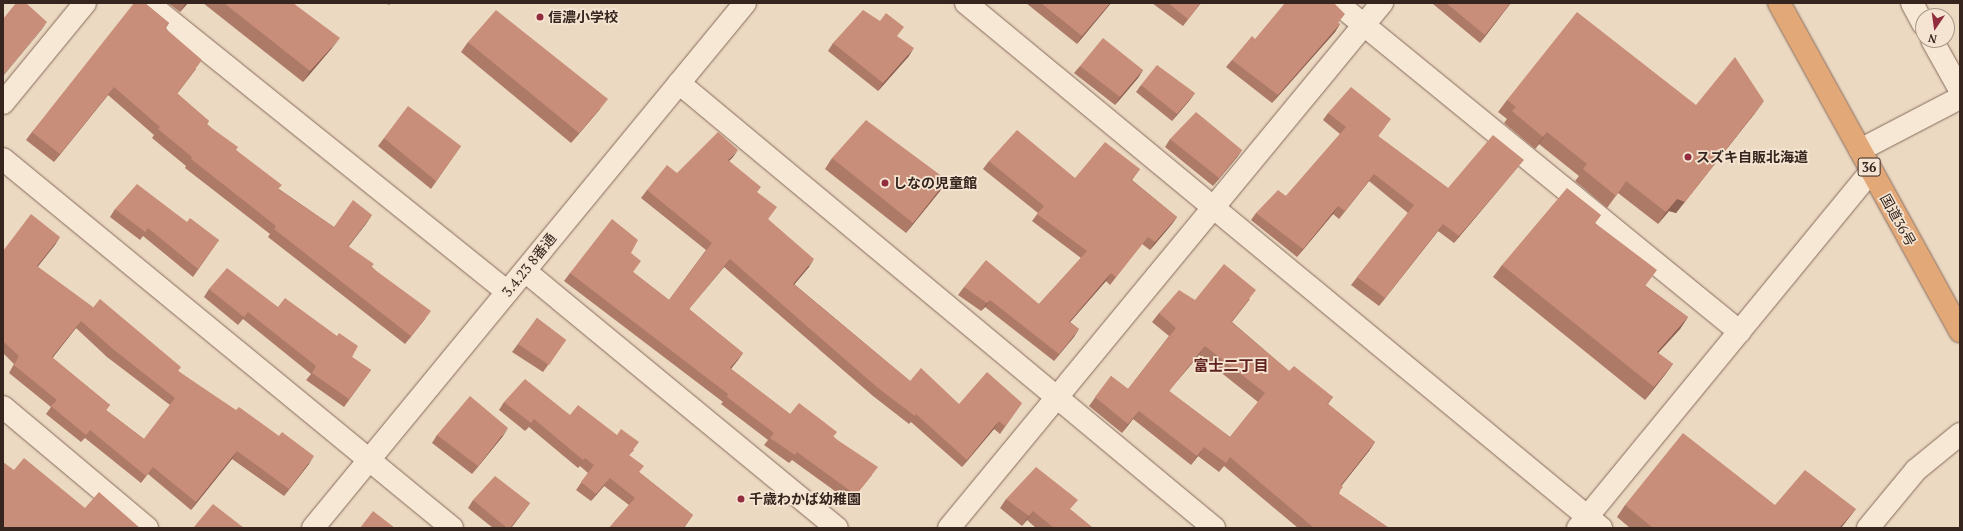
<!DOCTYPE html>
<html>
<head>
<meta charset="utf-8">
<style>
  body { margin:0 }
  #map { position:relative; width:1963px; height:531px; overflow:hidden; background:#ecd9c2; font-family:"PT Serif","Noto Sans JP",serif }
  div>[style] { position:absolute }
  .roads { filter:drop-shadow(0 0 1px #856a5a) drop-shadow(0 0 1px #856a5a) }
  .minor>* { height:22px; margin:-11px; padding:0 11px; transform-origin:11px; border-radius:11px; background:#f7e7d5 }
  .tertiary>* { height:22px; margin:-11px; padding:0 11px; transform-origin:11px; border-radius:11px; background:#f7e7d5 }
  .trunk>* { height:22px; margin:-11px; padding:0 11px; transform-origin:11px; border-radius:11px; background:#e3a878 }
  .wall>* { inset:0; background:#ad7a68 }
  .shaded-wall>* { inset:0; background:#8d6355 }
  .building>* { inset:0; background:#c98e79 }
  .dots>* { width:11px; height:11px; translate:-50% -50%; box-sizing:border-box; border:2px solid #f4e4d1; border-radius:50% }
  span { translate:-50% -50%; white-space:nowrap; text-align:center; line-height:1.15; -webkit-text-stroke:3.5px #f4e4d1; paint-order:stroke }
  .shield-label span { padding:1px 3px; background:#f4e4d1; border:1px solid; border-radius:3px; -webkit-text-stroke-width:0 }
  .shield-label { font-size:13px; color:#35251e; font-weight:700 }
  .poi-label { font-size:14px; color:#35251e; font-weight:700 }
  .left { translate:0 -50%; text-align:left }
  .street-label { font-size:14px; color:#35251e }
  .neighbourhood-label { font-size:15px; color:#60221f; font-weight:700 }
  .frame { position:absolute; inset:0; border:4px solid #35251e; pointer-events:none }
  .north { position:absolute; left:1915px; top:8px; width:40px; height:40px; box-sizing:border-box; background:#f4e4d1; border:1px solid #a89889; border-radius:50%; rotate:193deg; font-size:11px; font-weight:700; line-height:16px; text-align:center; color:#35251e }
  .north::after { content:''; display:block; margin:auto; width:14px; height:18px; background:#912d3d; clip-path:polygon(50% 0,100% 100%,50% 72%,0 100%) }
</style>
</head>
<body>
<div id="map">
  <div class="roads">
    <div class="minor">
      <i style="left:148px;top:3px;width:461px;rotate:38.8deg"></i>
      <i style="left:966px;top:3px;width:824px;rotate:39.58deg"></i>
      <i style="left:1337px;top:3px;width:520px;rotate:39.23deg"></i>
      <i style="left:1912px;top:3px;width:24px;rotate:62deg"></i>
      <i style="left:1932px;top:40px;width:57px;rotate:60.8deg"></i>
      <i style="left:679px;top:83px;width:696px;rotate:39.75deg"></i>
      <i style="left:3px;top:103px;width:129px;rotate:-50.6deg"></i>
      <i style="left:1860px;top:150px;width:113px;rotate:-27.5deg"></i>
      <i style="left:3px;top:159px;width:581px;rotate:39.41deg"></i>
      <i style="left:525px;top:271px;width:404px;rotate:39.5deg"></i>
      <i style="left:3px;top:407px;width:188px;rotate:40deg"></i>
      <i style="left:949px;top:528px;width:681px;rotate:-50.49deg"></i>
      <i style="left:1578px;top:528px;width:462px;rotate:-50.6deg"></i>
      <i style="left:1868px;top:528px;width:75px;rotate:-50.4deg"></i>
      <i style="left:1916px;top:470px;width:57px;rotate:-39.3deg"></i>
    </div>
    <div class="tertiary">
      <i style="left:313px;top:528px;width:680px;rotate:-50.55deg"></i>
    </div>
    <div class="trunk">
      <i style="left:1779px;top:3px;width:375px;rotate:61.1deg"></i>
    </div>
  </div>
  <div class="wall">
    <i style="clip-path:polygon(168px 3px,188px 3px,180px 12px)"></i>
    <i style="clip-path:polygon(203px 3px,293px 3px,332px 48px,303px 82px)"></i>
    <i style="clip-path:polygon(386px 3px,391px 3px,389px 5px)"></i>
    <i style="clip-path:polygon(1026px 3px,1111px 3px,1077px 44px)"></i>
    <i style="clip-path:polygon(1152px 3px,1201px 3px,1183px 26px)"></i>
    <i style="clip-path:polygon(1434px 3px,1511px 3px,1480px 43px,1433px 4px)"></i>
    <i style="clip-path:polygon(146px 4px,169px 23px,166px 28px,196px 69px,177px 94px,209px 121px,207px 124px,279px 189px,334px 227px,372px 215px,348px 246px,372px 267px,425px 319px,405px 344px,268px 237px,270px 234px,185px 168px,186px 166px,152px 138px,154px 135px,108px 95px,54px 162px,26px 140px,32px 132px)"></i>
    <i style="clip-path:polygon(1338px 23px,1340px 24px,1335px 32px,1272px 103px,1226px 67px,1232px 60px)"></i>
    <i style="clip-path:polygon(897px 36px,909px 56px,878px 91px,828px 51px,833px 43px)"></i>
    <i style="clip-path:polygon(468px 42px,600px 109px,571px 143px,461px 52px)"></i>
    <i style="clip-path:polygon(1080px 66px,1143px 70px,1138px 78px,1115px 105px,1074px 73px)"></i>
    <i style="clip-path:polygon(1141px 85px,1195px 93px,1189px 101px,1172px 121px,1136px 92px)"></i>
    <i style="clip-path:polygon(1507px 100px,1696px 105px,1755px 113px,1676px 213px,1669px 211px,1658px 224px,1618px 193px,1607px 208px,1575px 181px,1579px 176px,1539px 144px,1535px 149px,1504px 123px,1507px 119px,1498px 112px)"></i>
    <i style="clip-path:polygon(1328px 113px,1385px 127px,1378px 136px,1448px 188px,1518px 167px,1454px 243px,1438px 231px,1379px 306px,1351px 285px,1408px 213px,1369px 181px,1339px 219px,1333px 214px,1297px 257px,1251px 220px,1256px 213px,1286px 196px,1340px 134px,1323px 120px)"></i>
    <i style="clip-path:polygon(384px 138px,461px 146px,431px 189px,378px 146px)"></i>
    <i style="clip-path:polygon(1170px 139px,1242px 150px,1237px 157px,1213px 186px,1165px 147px)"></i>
    <i style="clip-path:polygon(733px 157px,729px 161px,757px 192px,768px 219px,809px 267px,794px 284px,910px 381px,959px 404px,1022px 403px,1000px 434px,994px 429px,962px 467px,911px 422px,909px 424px,873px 396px,724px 267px,689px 309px,743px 353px,731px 369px,790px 414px,834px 437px,872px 475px,850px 502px,792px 460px,789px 463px,764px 445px,768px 440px,721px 404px,723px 402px,564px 281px,570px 273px,631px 253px,633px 272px,669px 300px,706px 250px,641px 198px,647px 190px,677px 173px)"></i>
    <i style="clip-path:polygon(832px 158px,940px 191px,906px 233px,825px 169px)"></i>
    <i style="clip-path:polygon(989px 161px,1075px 178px,1140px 169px,1132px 180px,1177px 217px,1172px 224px,1150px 250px,1142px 244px,1110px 285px,1106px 281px,1070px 322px,1079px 329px,1054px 361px,985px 307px,981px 311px,958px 295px,964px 287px,1039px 304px,1081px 258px,1032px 221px,1038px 213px,983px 169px)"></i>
    <i style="clip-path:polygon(115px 209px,187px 222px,219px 240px,193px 277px,143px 236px,140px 240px,110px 217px)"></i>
    <i style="clip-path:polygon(1601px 215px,1595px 223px,1646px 286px,1688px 317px,1680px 329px,1658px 353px,1673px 364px,1664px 376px,1645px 400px,1493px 277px,1502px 265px)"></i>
    <i style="clip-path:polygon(evenodd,60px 237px,37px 267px,178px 371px,309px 464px,284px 496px,232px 459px,191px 510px,148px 474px,141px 483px,85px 438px,81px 442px,46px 414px,51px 407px,9px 373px,14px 364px,3px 353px,3px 251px,60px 237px,76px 328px,107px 357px,170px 405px,144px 439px,106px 410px,110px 405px,52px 358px,76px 328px)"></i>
    <i style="clip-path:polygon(209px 289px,278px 307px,371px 370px,344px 407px,306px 380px,311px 374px,243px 319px,238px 325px,204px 297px)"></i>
    <i style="clip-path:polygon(evenodd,1250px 299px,1232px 322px,1289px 371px,1333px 397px,1328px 404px,1375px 442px,1369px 451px,1341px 486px,1339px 494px,1389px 528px,1298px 528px,1224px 466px,1219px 472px,1198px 456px,1191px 465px,1133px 419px,1122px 433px,1089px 406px,1111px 376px,1128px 389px,1169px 336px,1152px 322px,1159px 313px,1195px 300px,1250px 299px,1199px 355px,1258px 402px,1230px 437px,1169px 391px,1199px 355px)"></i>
    <i style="clip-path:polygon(537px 318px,566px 340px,543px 372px,512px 352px)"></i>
    <i style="clip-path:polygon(504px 402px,570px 415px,634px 450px,629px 455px,639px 472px,693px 515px,684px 528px,609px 528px,629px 505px,604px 486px,591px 501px,576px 490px,588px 473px,580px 466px,578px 468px,529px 427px,525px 431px,499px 410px)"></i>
    <i style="clip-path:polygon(437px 435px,503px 436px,472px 474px,432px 443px)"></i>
    <i style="clip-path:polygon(1006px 499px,1071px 510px,1093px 528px,1036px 528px,1027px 520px,1022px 526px,1000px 508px)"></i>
    <i style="clip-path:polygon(473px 500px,530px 503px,511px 528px,493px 528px,468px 508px)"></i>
    <i style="clip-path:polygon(1625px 505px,1775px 505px,1856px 509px,1841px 528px,1630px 528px,1617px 517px)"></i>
  </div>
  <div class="shaded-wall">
    <i style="clip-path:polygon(186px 3px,188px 3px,180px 12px)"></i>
    <i style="clip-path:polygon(1110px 3px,1111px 3px,1077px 44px,1082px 36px)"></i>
    <i style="clip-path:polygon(1511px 3px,1506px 9px,1480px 43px,1485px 35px)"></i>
    <i style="clip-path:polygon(47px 22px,42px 29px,3px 76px,3px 75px)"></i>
    <i style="clip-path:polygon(1340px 24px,1335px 32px,1272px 103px,1278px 95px)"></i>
    <i style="clip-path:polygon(340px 38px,332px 48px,303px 82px,310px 71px)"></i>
    <i style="clip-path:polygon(914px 48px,909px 56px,878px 91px,883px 83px)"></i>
    <i style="clip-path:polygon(1143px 70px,1138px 78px,1115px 105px,1120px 97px)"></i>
    <i style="clip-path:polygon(114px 87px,108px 95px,54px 162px,60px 154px)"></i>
    <i style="clip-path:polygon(1195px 93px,1189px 101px,1172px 121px,1177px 114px)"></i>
    <i style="clip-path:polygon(608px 99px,600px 109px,571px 143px,579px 133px)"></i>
    <i style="clip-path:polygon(1764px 101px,1755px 113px,1676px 213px,1669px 211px,1658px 224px,1666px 212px,1677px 199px)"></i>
    <i style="clip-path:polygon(1547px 132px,1539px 144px,1535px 149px,1543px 137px)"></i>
    <i style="clip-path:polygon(738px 150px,733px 157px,722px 168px,728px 160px)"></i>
    <i style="clip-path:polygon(1242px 150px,1237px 157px,1213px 186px,1219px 178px)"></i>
    <i style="clip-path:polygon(1524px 160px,1518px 167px,1454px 243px,1459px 236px)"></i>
    <i style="clip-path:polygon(1374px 174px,1369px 181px,1339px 219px,1345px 211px)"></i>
    <i style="clip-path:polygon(947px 180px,940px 191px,906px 233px,913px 223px)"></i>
    <i style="clip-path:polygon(1338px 206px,1333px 214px,1297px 257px,1303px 249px)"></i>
    <i style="clip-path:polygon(372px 215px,366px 224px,342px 255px,348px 246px)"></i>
    <i style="clip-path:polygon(1177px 217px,1172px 224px,1150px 250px,1155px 242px)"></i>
    <i style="clip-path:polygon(1443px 224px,1438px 231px,1379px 306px,1385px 298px)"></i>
    <i style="clip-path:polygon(60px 237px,55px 245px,32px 274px,37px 266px)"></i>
    <i style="clip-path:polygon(730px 259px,724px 267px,683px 316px,689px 309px)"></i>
    <i style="clip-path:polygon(814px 259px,809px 267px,788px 292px,793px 284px)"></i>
    <i style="clip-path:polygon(1111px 273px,1106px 281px,1064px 329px,1069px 322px)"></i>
    <i style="clip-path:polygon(990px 300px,985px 307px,981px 311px,987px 303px)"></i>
    <i style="clip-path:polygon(431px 311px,425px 319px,405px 344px,411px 336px)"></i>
    <i style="clip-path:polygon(1688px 317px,1680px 329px,1648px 364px,1657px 352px)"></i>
    <i style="clip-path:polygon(81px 321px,76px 328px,47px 365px,52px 357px)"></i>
    <i style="clip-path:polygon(1079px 329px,1074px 337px,1054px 361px,1059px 354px)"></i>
    <i style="clip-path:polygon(1205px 346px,1199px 355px,1162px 399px,1169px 391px)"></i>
    <i style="clip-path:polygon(743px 353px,738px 360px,725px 376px,730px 368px)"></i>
    <i style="clip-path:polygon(1673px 364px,1664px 376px,1645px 400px,1654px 387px)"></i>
    <i style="clip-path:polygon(1139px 411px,1133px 419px,1122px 433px,1128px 424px)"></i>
    <i style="clip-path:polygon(999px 421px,994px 429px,962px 467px,967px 460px)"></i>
    <i style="clip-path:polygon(508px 428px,503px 436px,472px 474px,478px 466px)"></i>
    <i style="clip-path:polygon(1375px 442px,1369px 451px,1335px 494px,1341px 485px)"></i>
    <i style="clip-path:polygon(1204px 447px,1198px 456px,1191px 465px,1197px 456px)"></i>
    <i style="clip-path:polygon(237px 451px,232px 459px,191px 510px,196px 502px)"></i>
    <i style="clip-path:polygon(314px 456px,309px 464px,284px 496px,289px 489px)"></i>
    <i style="clip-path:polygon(610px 478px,604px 486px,591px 501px,596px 494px)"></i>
    <i style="clip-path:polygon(530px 503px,511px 528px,510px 528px)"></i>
    <i style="clip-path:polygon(1856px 509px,1847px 520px,1841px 528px,1839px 528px)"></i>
    <i style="clip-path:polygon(1033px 511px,1027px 520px,1022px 526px,1029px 516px)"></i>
  </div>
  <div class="building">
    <i style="clip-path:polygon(16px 3px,26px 3px,47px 22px,3px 75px,3px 19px)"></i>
    <i style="clip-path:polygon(134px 3px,146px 3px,146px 4px,169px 23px,165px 28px,202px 60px,177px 93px,209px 121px,206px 124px,238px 147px,236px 150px,282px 185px,278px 189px,334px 227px,353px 200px,372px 215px,348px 246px,374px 264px,371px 267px,431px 311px,411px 336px,274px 229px,276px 226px,191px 159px,192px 157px,158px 129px,160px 127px,114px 87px,60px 154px,32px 132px)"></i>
    <i style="clip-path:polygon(224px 3px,293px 3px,340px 38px,310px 71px)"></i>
    <i style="clip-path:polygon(1041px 3px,1110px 3px,1082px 36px)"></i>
    <i style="clip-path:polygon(1168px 3px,1200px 3px,1188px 19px)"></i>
    <i style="clip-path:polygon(1285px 3px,1334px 3px,1345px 14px,1338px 23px,1340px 24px,1278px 95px,1232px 60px,1252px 36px,1255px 39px)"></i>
    <i style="clip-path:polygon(1446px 3px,1510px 3px,1485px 35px)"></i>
    <i style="clip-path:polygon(496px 10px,608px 99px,579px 133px,468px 42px)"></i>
    <i style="clip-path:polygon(863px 10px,880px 21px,886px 13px,904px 27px,897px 36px,914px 48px,883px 83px,833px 43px)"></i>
    <i style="clip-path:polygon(1577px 12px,1696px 105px,1735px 57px,1764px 101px,1685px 202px,1677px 199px,1666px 212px,1626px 181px,1616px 196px,1583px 169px,1587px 164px,1547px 132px,1543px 137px,1512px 111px,1516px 107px,1507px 100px)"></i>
    <i style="clip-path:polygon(1103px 38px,1143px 70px,1120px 97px,1080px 66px)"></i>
    <i style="clip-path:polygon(1157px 65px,1195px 93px,1177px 114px,1141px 85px)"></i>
    <i style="clip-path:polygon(1351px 87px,1391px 119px,1378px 136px,1448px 188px,1493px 135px,1524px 160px,1459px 236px,1443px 224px,1385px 298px,1357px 277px,1414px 205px,1374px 174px,1345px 211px,1338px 206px,1303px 249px,1256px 213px,1278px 190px,1286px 196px,1346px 127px,1328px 113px)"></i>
    <i style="clip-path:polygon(408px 106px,461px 146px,436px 181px,384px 138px)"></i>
    <i style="clip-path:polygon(1196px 112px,1242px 150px,1219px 178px,1170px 139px)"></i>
    <i style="clip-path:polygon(866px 120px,947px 180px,913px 223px,832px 158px)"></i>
    <i style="clip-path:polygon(1017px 130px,1075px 178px,1105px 142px,1140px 169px,1131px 180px,1177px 217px,1155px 242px,1148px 237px,1116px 277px,1111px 273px,1069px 322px,1079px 329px,1059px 354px,990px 300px,987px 303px,964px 287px,986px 260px,1039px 304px,1087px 251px,1037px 214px,1044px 206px,989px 161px)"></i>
    <i style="clip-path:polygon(718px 132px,738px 150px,728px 160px,761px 187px,757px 192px,777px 207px,768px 219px,814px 259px,793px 284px,910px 381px,921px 368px,959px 404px,987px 372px,1022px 403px,1005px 426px,999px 421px,967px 460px,916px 414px,915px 416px,878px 388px,730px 259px,689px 309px,743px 353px,730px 368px,790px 414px,799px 403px,837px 432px,833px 437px,878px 467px,856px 495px,797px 452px,795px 455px,770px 438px,774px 433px,727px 397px,728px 394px,570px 273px,612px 219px,638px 240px,631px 253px,641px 261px,633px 272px,669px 300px,712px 243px,647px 190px,667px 165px,677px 173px)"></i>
    <i style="clip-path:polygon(137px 184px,187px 222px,190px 218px,219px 240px,198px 269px,148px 228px,145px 232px,115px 209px)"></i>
    <i style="clip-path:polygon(1567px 188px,1601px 215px,1595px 223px,1657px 270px,1645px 286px,1688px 317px,1657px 352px,1673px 364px,1654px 387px,1502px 265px)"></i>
    <i style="clip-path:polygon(evenodd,31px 214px,60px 237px,37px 266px,93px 307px,87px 315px,100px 299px,181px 367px,178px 371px,236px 410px,239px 407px,279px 436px,282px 432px,314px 456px,289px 489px,237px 451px,196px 502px,153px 467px,146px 476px,90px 430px,86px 435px,51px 406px,57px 400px,14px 365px,19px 356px,3px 341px,3px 251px,31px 214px,81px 321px,113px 349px,175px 398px,144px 439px,106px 410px,110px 405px,52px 357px,81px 321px)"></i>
    <i style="clip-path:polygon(evenodd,1224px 264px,1256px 290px,1231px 322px,1289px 371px,1294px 366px,1333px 397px,1327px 403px,1375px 442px,1341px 485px,1343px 487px,1338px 493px,1389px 528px,1314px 528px,1230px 457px,1226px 463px,1204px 447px,1197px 456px,1139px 411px,1128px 424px,1095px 397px,1111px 376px,1128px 389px,1176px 328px,1159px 313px,1179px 290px,1195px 300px,1224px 264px,1205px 346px,1265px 393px,1230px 437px,1169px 391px,1205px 346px)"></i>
    <i style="clip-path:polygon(227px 268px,278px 307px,285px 298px,337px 336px,339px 333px,358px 346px,352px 357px,371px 370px,349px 399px,312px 373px,316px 366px,248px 312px,244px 317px,209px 289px)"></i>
    <i style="clip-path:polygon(537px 318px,566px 340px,549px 365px,518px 344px)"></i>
    <i style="clip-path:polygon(525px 379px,570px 415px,578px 405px,617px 435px,621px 429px,639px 442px,629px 455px,644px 466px,639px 472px,693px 515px,683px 528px,609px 528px,635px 498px,610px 478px,596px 494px,581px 482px,594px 465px,585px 458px,583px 460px,534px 419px,531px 423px,504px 402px)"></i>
    <i style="clip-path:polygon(470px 396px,508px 428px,478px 466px,437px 435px)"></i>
    <i style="clip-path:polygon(1683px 433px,1775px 505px,1805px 470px,1856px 509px,1839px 528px,1653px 528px,1625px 505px)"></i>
    <i style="clip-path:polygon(24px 458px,85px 508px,99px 492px,140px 528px,3px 528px,3px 462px,14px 470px)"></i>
    <i style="clip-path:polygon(1036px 467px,1078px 500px,1070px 509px,1093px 528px,1054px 528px,1033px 511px,1029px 516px,1006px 499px)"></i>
    <i style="clip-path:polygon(495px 476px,530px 503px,510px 528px,507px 528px,473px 500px)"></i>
    <i style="clip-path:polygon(213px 504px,244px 528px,195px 528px,194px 527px)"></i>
    <i style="clip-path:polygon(373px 511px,395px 528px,360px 528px)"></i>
  </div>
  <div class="dots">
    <i style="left:540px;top:17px;background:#912d3d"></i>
    <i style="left:1688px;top:157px;background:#912d3d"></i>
    <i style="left:885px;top:183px;background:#912d3d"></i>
    <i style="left:741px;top:499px;background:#912d3d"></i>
  </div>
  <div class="shield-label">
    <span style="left:1869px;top:167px">36</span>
  </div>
  <div class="poi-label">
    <span class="left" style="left:548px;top:17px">信濃小学校</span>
    <span class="left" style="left:1696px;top:157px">スズキ自販北海道</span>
    <span class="left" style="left:893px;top:183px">しなの児童館</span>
    <span class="left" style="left:749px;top:499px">千歳わかば幼稚園</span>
  </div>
  <div class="street-label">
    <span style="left:1898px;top:220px;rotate:61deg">国道36号</span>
    <span style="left:529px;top:265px;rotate:-51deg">3.4.23 8番通</span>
  </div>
  <div class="neighbourhood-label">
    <span style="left:1231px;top:366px">富士二丁目</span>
  </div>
  <div class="frame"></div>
  <div class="north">N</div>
</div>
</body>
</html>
